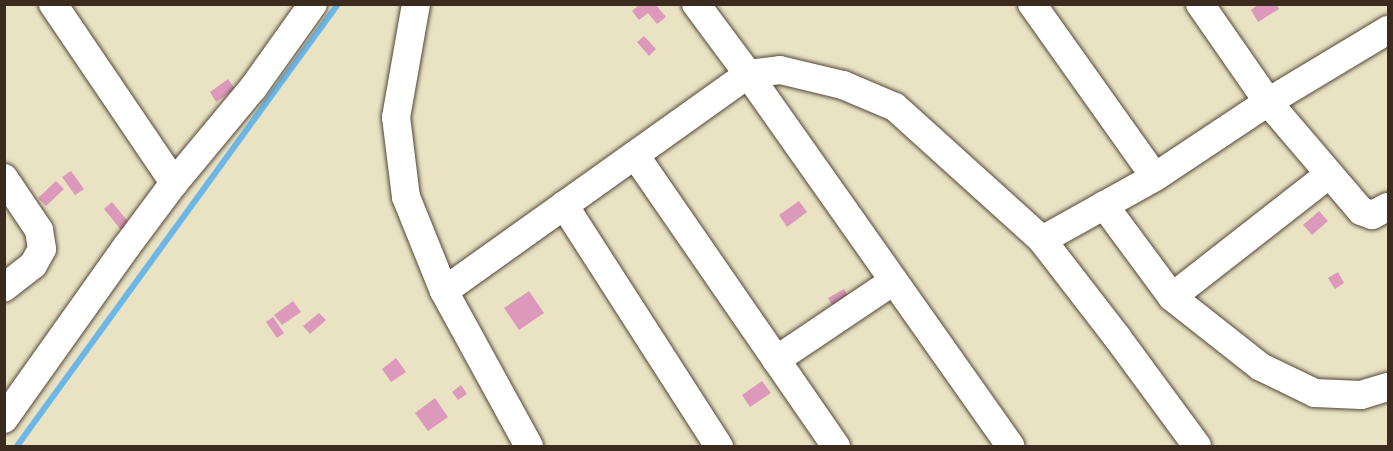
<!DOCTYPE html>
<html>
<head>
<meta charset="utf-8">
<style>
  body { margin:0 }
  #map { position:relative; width:1393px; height:451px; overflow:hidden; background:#e9e3c4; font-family:"Shantell Sans",sans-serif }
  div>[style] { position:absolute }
  .stream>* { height:6px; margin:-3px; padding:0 3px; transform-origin:3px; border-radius:3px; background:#6cb7e5 }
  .building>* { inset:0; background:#dc99bb }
  .roads { filter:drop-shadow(0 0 2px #554637) drop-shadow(0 0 2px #554637) }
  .minor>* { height:28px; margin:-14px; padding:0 14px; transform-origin:14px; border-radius:14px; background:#fff }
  span { translate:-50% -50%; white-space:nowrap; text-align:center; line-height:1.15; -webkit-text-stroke:4.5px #fff; paint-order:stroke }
  .frame { position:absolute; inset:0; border:6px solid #3b2a1e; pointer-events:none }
</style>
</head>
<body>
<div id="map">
  <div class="stream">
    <i style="left:17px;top:446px;width:546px;rotate:-54.01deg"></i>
  </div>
  <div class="building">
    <i style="clip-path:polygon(640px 4px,655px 4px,666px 17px,657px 24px,648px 13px,639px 20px,632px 11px)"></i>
    <i style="clip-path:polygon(1259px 4px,1276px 4px,1279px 9px,1258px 22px,1251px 10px)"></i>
    <i style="clip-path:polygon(644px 36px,656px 49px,649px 56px,637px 42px)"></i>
    <i style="clip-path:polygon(228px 79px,235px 89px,216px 102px,210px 92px)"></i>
    <i style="clip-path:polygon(71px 171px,84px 189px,75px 195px,62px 177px)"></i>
    <i style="clip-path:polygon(56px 181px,64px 189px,46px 206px,38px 198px)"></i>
    <i style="clip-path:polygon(799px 201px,807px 212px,787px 227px,779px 215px)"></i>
    <i style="clip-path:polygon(112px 202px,130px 224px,122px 231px,104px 209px)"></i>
    <i style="clip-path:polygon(1319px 211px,1328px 221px,1312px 235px,1303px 225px)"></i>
    <i style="clip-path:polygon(1338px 272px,1344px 283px,1335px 289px,1328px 278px)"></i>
    <i style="clip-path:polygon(844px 289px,849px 298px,833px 307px,828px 298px)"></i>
    <i style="clip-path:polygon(529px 291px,544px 313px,519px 330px,504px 308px)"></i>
    <i style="clip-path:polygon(293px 301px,301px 312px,282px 325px,274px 315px)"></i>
    <i style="clip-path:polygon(319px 313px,326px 320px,310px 334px,303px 326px)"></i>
    <i style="clip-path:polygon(273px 317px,284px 333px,277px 338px,266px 322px)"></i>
    <i style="clip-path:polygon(396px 358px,406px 372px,391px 382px,382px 369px)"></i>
    <i style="clip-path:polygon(762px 381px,771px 393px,750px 407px,742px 395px)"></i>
    <i style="clip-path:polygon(461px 385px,467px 394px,458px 400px,452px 392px)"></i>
    <i style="clip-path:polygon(435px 398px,448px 417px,428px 431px,415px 413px)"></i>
  </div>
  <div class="roads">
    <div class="minor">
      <i style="left:53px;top:4px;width:216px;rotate:55.9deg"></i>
      <i style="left:416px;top:4px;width:115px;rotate:100deg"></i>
      <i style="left:396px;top:117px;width:81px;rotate:82.9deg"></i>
      <i style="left:406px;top:197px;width:101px;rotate:68deg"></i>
      <i style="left:444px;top:291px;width:177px;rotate:61.3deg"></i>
      <i style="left:696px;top:4px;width:87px;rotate:53.4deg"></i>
      <i style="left:748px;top:74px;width:32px;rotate:-7deg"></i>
      <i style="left:780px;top:70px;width:65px;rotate:13.4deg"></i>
      <i style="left:843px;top:85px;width:56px;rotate:22.9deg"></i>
      <i style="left:895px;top:107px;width:198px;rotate:42.1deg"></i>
      <i style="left:1042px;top:240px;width:123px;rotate:52.3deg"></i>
      <i style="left:1117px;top:337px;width:135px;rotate:53.7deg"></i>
      <i style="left:1032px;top:4px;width:212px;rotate:54.6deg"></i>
      <i style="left:1200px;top:4px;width:119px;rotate:55.2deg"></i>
      <i style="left:1268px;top:102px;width:143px;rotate:49.5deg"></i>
      <i style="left:1361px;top:211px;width:12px;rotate:20deg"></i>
      <i style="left:1372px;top:215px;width:18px;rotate:-27deg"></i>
      <i style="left:635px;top:155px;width:354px;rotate:55.4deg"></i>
      <i style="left:4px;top:178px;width:63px;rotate:56.1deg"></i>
      <i style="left:39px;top:230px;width:19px;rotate:81deg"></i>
      <i style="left:42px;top:249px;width:18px;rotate:119deg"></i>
      <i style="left:33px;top:265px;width:37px;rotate:142deg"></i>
      <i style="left:564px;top:205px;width:287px;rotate:57.3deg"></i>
      <i style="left:1104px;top:205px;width:114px;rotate:53.5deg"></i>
      <i style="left:1172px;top:297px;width:113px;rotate:38.2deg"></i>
      <i style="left:1261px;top:367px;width:60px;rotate:25.7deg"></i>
      <i style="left:1315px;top:393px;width:46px;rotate:2.5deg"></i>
      <i style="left:1361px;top:395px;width:28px;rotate:-17deg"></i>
      <i style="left:1042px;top:240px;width:129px;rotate:-29.1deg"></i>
      <i style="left:1155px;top:177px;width:136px;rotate:-33.6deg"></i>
      <i style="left:1268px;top:102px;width:140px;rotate:-31deg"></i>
      <i style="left:444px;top:291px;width:374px;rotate:-35.5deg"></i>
      <i style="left:748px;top:74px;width:455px;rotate:54.8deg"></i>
      <i style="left:1172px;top:297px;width:198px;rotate:-38deg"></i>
      <i style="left:776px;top:360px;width:140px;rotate:-33.9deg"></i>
      <i style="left:4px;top:419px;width:212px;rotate:-54.6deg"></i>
      <i style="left:127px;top:246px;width:79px;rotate:-53.3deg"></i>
      <i style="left:174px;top:183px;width:124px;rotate:-50.3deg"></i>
      <i style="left:253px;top:88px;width:103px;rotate:-54.5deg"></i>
    </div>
  </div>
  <div class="frame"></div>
</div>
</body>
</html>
